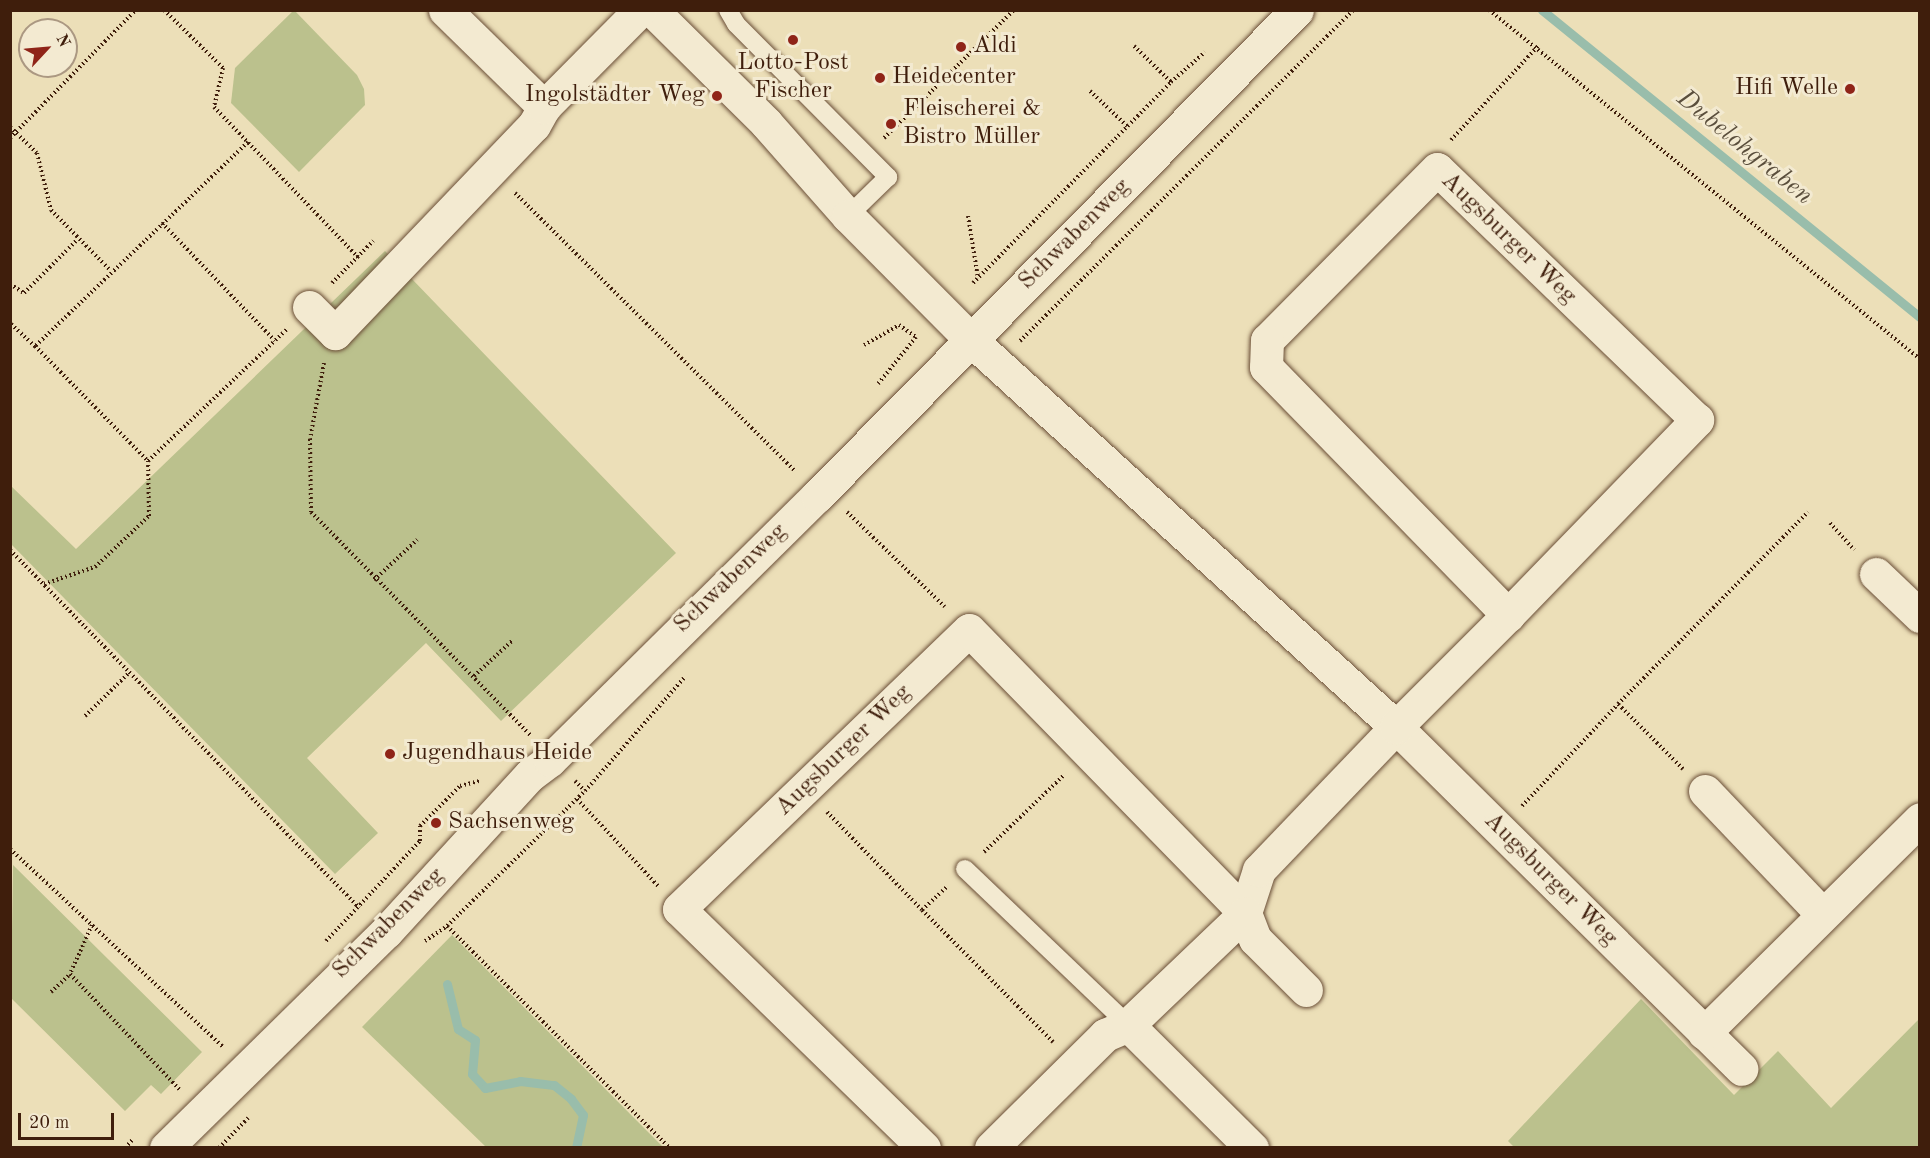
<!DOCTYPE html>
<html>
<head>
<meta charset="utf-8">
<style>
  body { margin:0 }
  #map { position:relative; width:1930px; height:1158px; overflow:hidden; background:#ecdfb8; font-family:"Old Standard TT",serif }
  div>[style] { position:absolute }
  .green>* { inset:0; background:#bbc18d }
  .stream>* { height:9px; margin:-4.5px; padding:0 4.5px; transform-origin:4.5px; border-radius:4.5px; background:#99bdab }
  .path>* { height:4px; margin-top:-2px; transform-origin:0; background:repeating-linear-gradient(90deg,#3f1e0c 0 1.5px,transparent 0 4.5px) }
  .roads { filter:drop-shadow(0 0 2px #6a4e37) drop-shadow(0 0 2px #6a4e37) }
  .lane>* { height:18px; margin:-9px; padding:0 9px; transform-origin:9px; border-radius:9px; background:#f3ead1 }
  .street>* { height:33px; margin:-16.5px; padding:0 16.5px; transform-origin:16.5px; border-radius:16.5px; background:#f3ead1 }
  .secondary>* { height:33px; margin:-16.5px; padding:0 16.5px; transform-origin:16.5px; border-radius:16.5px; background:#f3ead1 }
  .dots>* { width:16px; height:16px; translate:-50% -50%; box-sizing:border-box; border:3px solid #f3ead1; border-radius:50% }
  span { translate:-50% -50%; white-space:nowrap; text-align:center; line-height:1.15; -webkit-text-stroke:6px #f3ead1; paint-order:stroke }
  .poi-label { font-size:24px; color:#3f1e0c }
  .left { translate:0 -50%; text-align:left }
  .right { translate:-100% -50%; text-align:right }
  .street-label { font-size:24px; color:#3f1e0c }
  .water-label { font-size:26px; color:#5a4e3c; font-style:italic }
  .frame { position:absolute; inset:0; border:12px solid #3f1e0c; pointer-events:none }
  .north { position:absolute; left:18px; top:18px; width:60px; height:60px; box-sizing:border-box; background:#f3ead1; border:2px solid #ab9882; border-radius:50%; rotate:64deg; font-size:16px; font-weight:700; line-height:24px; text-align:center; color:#3f1e0c }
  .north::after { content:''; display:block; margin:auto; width:21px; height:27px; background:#8f2418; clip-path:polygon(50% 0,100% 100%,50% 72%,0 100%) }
  .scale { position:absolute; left:18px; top:1113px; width:96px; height:27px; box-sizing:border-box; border:3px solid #3f1e0c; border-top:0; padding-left:8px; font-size:18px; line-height:21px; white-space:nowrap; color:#3f1e0c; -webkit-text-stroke:4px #f3ead1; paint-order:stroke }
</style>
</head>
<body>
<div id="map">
  <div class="green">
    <i style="clip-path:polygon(294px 10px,357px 75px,364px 89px,365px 105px,299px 172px,231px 103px,235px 68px)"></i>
    <i style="clip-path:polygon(385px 251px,676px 553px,501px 721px,426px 643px,307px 758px,378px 833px,335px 874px,11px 544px,10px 485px,76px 549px)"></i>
    <i style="clip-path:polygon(13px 865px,202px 1052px,161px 1094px,151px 1085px,125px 1111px,11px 998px)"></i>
    <i style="clip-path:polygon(452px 935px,663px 1147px,486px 1147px,362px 1027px)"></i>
    <i style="clip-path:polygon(1641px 999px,1734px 1095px,1778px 1051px,1831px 1108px,1919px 1019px,1919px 1147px,1515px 1148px,1508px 1141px)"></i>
  </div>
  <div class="stream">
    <i style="left:1542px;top:10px;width:487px;rotate:39.1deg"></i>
    <i style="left:447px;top:984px;width:46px;rotate:76.3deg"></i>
    <i style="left:458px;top:1029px;width:20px;rotate:33deg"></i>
    <i style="left:475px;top:1040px;width:34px;rotate:95deg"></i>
    <i style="left:472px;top:1074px;width:19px;rotate:47deg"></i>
    <i style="left:485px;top:1088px;width:36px;rotate:-11deg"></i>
    <i style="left:520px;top:1081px;width:34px;rotate:7deg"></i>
    <i style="left:554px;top:1085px;width:22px;rotate:39deg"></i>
    <i style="left:571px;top:1099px;width:20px;rotate:53deg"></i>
    <i style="left:583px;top:1115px;width:34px;rotate:102deg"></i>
  </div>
  <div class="path">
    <i style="left:164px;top:10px;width:83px;rotate:44.5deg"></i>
    <i style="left:223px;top:68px;width:40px;rotate:103deg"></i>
    <i style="left:214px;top:107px;width:209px;rotate:46.2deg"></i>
    <i style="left:1489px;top:10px;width:555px;rotate:39deg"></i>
    <i style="left:1134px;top:46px;width:52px;rotate:44.2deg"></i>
    <i style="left:1090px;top:91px;width:51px;rotate:43.4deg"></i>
    <i style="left:10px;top:127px;width:37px;rotate:44deg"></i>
    <i style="left:37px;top:153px;width:59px;rotate:76.2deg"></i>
    <i style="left:51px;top:210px;width:84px;rotate:45.5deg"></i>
    <i style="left:10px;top:138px;width:180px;rotate:-45.5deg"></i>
    <i style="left:884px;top:138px;width:182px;rotate:-44.6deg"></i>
    <i style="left:1451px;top:140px;width:128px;rotate:-47.2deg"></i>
    <i style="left:248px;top:142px;width:295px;rotate:136.2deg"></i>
    <i style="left:35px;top:346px;width:161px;rotate:45.5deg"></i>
    <i style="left:148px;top:461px;width:192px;rotate:-43.5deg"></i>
    <i style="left:515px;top:193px;width:395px;rotate:44.8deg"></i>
    <i style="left:968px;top:216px;width:63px;rotate:80.8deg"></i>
    <i style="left:162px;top:223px;width:163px;rotate:46.2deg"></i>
    <i style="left:332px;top:283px;width:59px;rotate:-45.7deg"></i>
    <i style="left:973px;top:283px;width:282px;rotate:-45.4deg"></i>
    <i style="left:1171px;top:82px;width:45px;rotate:-41.4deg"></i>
    <i style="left:10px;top:284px;width:17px;rotate:33deg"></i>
    <i style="left:24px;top:293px;width:76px;rotate:-45deg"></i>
    <i style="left:11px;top:324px;width:33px;rotate:43deg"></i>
    <i style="left:1020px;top:341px;width:470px;rotate:-44.8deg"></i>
    <i style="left:864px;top:345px;width:40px;rotate:-29.7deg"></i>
    <i style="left:899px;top:325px;width:21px;rotate:35deg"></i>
    <i style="left:916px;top:337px;width:60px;rotate:129deg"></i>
    <i style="left:324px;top:363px;width:77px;rotate:100.4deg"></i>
    <i style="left:310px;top:439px;width:73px;rotate:89.2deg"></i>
    <i style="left:311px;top:512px;width:313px;rotate:45.5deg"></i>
    <i style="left:847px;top:512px;width:136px;rotate:44.1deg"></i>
    <i style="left:1830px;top:523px;width:36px;rotate:48deg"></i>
    <i style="left:10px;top:550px;width:500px;rotate:45.7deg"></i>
    <i style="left:374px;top:580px;width:59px;rotate:-42.9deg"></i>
    <i style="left:44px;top:584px;width:54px;rotate:-18.4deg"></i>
    <i style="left:95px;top:567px;width:74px;rotate:-43.4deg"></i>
    <i style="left:149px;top:516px;width:55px;rotate:-91deg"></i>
    <i style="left:474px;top:676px;width:53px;rotate:-42.7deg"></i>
    <i style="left:85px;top:716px;width:63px;rotate:-44.4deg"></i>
    <i style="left:1683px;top:769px;width:92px;rotate:-135deg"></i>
    <i style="left:1618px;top:704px;width:270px;rotate:-45.3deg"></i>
    <i style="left:575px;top:781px;width:14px;rotate:45deg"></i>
    <i style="left:577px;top:799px;width:119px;rotate:47deg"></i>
    <i style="left:1522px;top:806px;width:140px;rotate:-46.7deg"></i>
    <i style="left:827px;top:812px;width:136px;rotate:45.9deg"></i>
    <i style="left:922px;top:910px;width:35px;rotate:-43deg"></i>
    <i style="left:10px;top:849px;width:291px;rotate:42.9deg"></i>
    <i style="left:984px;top:852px;width:112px;rotate:-43.9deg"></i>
    <i style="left:922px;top:910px;width:186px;rotate:45.2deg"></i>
    <i style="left:92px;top:925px;width:54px;rotate:114.2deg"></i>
    <i style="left:70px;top:974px;width:160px;rotate:46.5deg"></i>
    <i style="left:447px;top:926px;width:315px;rotate:44.9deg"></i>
    <i style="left:326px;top:941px;width:137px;rotate:-46.8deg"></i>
    <i style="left:420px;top:841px;width:15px;rotate:-90deg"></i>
    <i style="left:420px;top:826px;width:57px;rotate:-45deg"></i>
    <i style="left:460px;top:786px;width:20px;rotate:-15deg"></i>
    <i style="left:425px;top:941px;width:27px;rotate:-34deg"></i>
    <i style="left:447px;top:926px;width:193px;rotate:-44.4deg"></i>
    <i style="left:585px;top:791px;width:150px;rotate:-48.8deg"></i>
    <i style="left:51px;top:992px;width:26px;rotate:-43deg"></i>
    <i style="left:125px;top:1148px;width:13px;rotate:-48deg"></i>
    <i style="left:219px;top:1148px;width:42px;rotate:-46deg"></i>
  </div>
  <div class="roads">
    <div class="lane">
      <i style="left:728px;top:10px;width:16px;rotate:60deg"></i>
      <i style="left:736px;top:24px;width:216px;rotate:45.2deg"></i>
      <i style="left:888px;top:177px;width:56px;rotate:135.7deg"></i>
      <i style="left:965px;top:869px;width:226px;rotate:43.7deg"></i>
    </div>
    <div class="street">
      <i style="left:445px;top:10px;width:139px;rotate:44.4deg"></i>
      <i style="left:652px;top:10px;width:161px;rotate:44.7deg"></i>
      <i style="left:766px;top:123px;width:124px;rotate:48.6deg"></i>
      <i style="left:848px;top:216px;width:175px;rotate:45.2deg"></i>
      <i style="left:971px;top:340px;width:575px;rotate:42.32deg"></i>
      <i style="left:1396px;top:727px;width:486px;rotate:44.7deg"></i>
      <i style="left:309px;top:307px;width:37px;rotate:45deg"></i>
      <i style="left:335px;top:333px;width:288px;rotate:-46.3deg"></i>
      <i style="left:534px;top:125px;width:21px;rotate:-61deg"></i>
      <i style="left:544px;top:107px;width:136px;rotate:-45.3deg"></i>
      <i style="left:1876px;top:574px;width:61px;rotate:43.7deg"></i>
      <i style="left:1705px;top:791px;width:170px;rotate:46.4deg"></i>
      <i style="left:1128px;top:1025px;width:175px;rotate:44.8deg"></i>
      <i style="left:1704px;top:1033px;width:304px;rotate:-44.7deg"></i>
      <i style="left:924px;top:1148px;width:342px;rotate:-135.7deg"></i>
      <i style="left:679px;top:909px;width:402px;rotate:-43.9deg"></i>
      <i style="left:969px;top:630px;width:395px;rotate:45.7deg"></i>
      <i style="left:1245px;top:913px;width:45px;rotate:-72deg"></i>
      <i style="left:1259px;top:870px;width:198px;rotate:-46.2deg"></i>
      <i style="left:1396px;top:727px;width:158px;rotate:-45deg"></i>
      <i style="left:1508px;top:615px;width:272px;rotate:-45.9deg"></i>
      <i style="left:1697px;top:420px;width:361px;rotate:-136deg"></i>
      <i style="left:1437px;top:169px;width:241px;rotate:134.8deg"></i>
      <i style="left:1267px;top:340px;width:27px;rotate:92deg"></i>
      <i style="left:1266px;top:367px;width:347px;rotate:45.7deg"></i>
      <i style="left:991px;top:1148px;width:161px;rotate:-44.7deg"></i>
      <i style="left:1105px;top:1035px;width:25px;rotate:-23deg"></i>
      <i style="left:1128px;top:1025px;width:162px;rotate:-43.7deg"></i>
      <i style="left:1245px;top:913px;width:28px;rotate:69deg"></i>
      <i style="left:1255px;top:939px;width:72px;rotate:45deg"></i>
    </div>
    <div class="secondary">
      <i style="left:166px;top:1148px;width:308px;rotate:-44.5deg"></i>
      <i style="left:386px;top:932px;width:213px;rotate:-47.5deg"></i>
      <i style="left:530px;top:775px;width:25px;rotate:-37deg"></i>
      <i style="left:550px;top:760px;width:375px;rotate:-44.7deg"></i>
      <i style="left:817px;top:496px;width:683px;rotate:-45.36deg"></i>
    </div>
  </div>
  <div class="dots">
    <i style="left:793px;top:40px;background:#8f2418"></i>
    <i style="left:961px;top:47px;background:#8f2418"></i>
    <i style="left:880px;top:78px;background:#8f2418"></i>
    <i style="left:1850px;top:89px;background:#8f2418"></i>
    <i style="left:717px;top:96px;background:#8f2418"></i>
    <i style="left:891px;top:124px;background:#8f2418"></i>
    <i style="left:390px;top:754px;background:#8f2418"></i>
    <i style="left:436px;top:823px;background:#8f2418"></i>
  </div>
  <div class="poi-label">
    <span class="left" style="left:973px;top:47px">Aldi</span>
    <span style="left:793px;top:78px">Lotto-Post<br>Fischer</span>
    <span class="left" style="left:892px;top:78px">Heidecenter</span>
    <span class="right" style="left:1838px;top:89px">Hifi Welle</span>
    <span class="right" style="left:705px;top:96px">Ingolstädter Weg</span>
    <span class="left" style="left:903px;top:124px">Fleischerei &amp;<br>Bistro Müller</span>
    <span class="left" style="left:402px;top:754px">Jugendhaus Heide</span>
    <span class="left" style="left:448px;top:823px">Sachsenweg</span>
  </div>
  <div class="street-label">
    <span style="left:1075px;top:235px;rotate:-45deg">Schwabenweg</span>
    <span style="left:1508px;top:239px;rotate:44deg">Augsburger Weg</span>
    <span style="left:731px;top:579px;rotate:-44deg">Schwabenweg</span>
    <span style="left:844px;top:751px;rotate:-44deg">Augsburger Weg</span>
    <span style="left:1550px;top:880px;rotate:45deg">Augsburger Weg</span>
    <span style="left:389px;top:924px;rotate:-45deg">Schwabenweg</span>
  </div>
  <div class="water-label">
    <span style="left:1744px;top:148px;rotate:39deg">Dubelohgraben</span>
  </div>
  <div class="frame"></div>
  <div class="north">N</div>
  <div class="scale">20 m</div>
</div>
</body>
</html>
